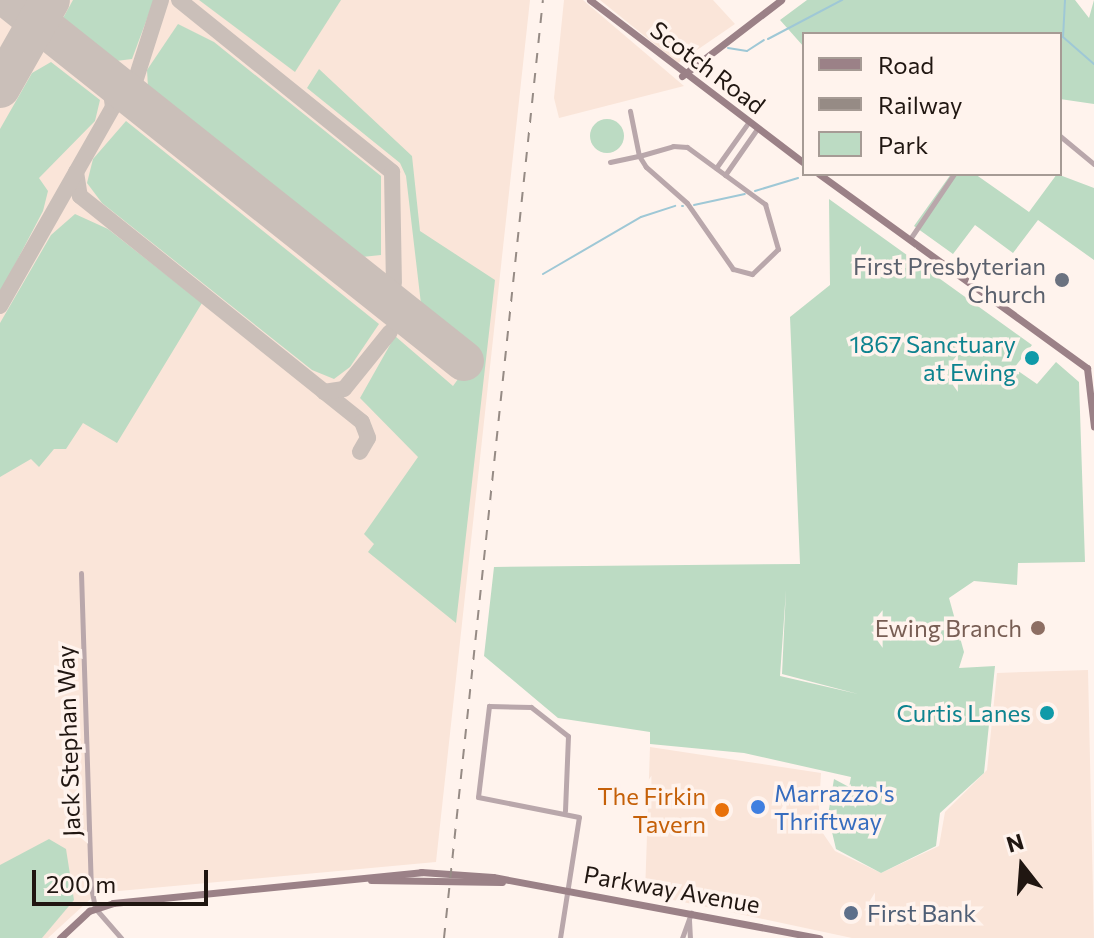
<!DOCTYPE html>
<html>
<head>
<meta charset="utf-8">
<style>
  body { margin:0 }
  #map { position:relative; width:1094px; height:938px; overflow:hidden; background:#fff3ed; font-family:Commissioner,sans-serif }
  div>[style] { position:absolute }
  .built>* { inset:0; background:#fae5d9 }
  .green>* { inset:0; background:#bcdbc3 }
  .round { border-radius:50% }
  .stream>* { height:2px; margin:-1px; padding:0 1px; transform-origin:1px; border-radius:1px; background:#9fc8d6 }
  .taxiway>* { height:16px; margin:-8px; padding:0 8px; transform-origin:8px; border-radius:8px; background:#cabfb9 }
  .runway>* { height:40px; margin:-20px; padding:0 20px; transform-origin:20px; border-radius:20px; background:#cabfb9 }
  .minor>* { height:5px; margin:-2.5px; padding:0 2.5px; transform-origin:2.5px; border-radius:2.5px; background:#b9a7ab }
  .secondary>* { height:7px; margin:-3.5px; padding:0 3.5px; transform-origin:3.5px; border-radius:3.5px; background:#9b8187 }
  .rail>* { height:2px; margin-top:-1px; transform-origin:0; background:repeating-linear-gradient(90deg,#968b85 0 10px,transparent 0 20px) }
  .dots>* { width:22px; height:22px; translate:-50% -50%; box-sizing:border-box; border:4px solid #fff3ed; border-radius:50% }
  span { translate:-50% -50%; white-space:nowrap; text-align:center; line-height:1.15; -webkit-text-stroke:7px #fff3ed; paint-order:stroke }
  .street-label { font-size:24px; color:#201611 }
  .worship-label { font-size:24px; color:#5b616d }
  .right { translate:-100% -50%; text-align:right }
  .culture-label { font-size:24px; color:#0d838f }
  .education-label { font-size:24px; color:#785e54 }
  .shop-label { font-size:24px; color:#366cbe }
  .left { translate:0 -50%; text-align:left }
  .food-label { font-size:24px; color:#c56008 }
  .service-label { font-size:24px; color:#4e5e75 }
  .legend { position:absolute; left:802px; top:32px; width:260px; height:144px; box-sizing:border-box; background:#fff3ed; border:2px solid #a69b95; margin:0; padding:10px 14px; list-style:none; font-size:24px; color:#201611 }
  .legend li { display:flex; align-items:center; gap:16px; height:40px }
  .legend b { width:40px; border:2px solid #a69b95 }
  .north { position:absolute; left:982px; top:826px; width:80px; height:80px; -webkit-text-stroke:6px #fff3ed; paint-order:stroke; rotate:343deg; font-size:22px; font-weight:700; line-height:32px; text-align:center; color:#201611 }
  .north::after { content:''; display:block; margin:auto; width:28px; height:36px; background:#201611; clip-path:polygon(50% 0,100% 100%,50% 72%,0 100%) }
  .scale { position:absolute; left:32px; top:870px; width:176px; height:36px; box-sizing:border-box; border:4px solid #201611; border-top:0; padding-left:10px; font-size:24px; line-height:28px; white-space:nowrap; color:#201611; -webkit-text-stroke:6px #fff3ed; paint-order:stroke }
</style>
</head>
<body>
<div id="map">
  <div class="built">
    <i style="clip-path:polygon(0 0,530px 0,436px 862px,97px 893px,48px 938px,0 938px)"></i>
    <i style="clip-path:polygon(564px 0,583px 0,684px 86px,559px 118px,554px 98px)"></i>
    <i style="clip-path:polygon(600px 0,713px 0,735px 24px,678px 63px)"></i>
    <i style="clip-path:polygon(1088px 670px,1094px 938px,852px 938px,645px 894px,650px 747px,821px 773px,818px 826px,835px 851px,881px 873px,939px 846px,945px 812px,987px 770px,997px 673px)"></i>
  </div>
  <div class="green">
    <i style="clip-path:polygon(73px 0,154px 0,132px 59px,116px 61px,63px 18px)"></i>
    <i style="clip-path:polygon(199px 0,341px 0,295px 72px)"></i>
    <i style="clip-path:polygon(807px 0,1075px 0,1089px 18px,1094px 0,1094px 104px,1060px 99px,1060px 34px,804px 34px,804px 47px,780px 20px)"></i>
    <i style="clip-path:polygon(178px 24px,214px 42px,381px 176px,381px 255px,362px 257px,148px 87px,147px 70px)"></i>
    <i style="clip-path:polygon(51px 62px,100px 100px,95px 121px,39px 178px,48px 191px,43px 211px,0 293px,0 129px,32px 73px)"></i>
    <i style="clip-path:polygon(319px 69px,412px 156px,420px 231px,495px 280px,456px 623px,368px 552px,374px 544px,364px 534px,418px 457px,360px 398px,395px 336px,453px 386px,479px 350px,421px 304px,406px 176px,400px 163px,307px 88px)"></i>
    <i class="round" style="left:590px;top:119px;width:34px;height:34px"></i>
    <i style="clip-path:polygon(126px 121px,379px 324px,350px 367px,334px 379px,312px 370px,102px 203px,87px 183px,93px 159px)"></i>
    <i style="clip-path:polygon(951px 174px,975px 174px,1029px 212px,1057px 174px,1094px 188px,1094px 260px,1038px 220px,1013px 253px,975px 225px,953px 254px,914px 226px)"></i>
    <i style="clip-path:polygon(evenodd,829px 199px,1032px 345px,1014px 368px,1037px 384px,1056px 362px,1079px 382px,1085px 562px,1018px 563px,1017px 585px,974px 581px,949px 598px,964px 652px,959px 668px,995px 666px,984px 773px,940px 813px,936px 846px,881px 873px,836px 849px,828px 815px,834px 779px,849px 787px,851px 777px,744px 753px,650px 744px,650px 732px,558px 718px,484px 656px,494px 567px,800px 564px,790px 317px,830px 285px,829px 199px,786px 590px,782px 674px,858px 694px,780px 676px,786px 590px)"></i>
    <i style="clip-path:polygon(75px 214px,108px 229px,202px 303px,117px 443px,83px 423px,66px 449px,54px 449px,39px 467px,31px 459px,0 477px,0 323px,51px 235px)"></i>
    <i style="clip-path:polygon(49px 839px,66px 849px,74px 900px,42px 938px,0 938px,0 865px)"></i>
  </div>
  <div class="stream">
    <i style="left:1065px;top:0;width:37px;rotate:93deg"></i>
    <i style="left:1063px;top:37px;width:41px;rotate:41.1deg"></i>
    <i style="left:768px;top:39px;width:84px;rotate:-27.8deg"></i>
    <i style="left:728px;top:48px;width:19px;rotate:9deg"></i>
    <i style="left:747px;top:51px;width:20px;rotate:-33deg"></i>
    <i style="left:755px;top:191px;width:45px;rotate:-16.8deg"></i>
    <i style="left:694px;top:205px;width:52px;rotate:-12.2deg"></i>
    <i style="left:682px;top:206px;width:1px"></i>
    <i style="left:543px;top:274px;width:113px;rotate:-30.2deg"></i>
    <i style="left:641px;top:217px;width:36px;rotate:-18deg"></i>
  </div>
  <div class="taxiway">
    <i style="left:179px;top:0;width:274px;rotate:38.9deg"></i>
    <i style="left:392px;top:172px;width:111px;rotate:89deg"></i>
    <i style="left:148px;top:109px;width:26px;rotate:-126deg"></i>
    <i style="left:133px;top:88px;width:92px;rotate:-72.3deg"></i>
    <i style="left:76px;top:172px;width:24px;rotate:81deg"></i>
    <i style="left:80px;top:196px;width:361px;rotate:38.7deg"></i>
    <i style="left:362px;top:422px;width:17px;rotate:69deg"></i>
    <i style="left:368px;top:438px;width:16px;rotate:120deg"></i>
    <i style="left:0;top:306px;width:229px;rotate:-60.4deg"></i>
    <i style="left:113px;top:107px;width:28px;rotate:-98deg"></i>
    <i style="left:324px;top:392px;width:20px;rotate:-9deg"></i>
    <i style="left:344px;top:389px;width:73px;rotate:-51.1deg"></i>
  </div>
  <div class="runway">
    <i style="left:10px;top:0;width:580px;rotate:38.49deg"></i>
    <i style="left:0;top:88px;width:101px;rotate:-60.4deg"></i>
  </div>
  <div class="minor">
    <i style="left:1060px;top:136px;width:44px;rotate:39.5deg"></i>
    <i style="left:610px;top:162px;width:30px;rotate:-12deg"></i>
    <i style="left:639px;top:156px;width:35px;rotate:-16deg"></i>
    <i style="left:673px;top:146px;width:14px;rotate:4deg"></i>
    <i style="left:687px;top:147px;width:97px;rotate:36.2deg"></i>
    <i style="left:765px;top:204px;width:47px;rotate:73.9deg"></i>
    <i style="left:778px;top:249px;width:36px;rotate:136deg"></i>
    <i style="left:752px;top:274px;width:20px;rotate:-165deg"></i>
    <i style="left:733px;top:269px;width:80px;rotate:-124.9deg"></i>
    <i style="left:687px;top:203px;width:55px;rotate:-138.7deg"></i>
    <i style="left:646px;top:167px;width:13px;rotate:-122deg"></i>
    <i style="left:639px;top:156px;width:46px;rotate:-101.3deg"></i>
    <i style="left:716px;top:168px;width:55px;rotate:-54.6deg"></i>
    <i style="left:725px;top:175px;width:56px;rotate:-55.2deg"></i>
    <i style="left:910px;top:239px;width:78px;rotate:-55.9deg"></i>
    <i style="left:81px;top:573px;width:314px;rotate:88.2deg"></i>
    <i style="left:91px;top:887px;width:21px;rotate:79deg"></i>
    <i style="left:95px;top:908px;width:40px;rotate:49deg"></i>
    <i style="left:689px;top:920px;width:18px;rotate:87deg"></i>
    <i style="left:560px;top:938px;width:122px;rotate:-81.1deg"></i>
    <i style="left:579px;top:817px;width:103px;rotate:-168.8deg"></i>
    <i style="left:478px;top:797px;width:92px;rotate:-83.1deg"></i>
    <i style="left:489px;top:706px;width:42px;rotate:1.4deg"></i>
    <i style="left:531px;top:707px;width:47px;rotate:38.1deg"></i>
    <i style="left:568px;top:736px;width:75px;rotate:92.3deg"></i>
    <i style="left:682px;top:938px;width:27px;rotate:-70deg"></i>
  </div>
  <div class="secondary">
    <i style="left:590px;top:0;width:269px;rotate:37.3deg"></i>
    <i style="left:682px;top:76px;width:125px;rotate:-37.5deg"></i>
    <i style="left:819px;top:174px;width:331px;rotate:35.9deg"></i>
    <i style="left:1087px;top:368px;width:59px;rotate:83.2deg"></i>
    <i style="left:371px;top:880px;width:131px;rotate:0.9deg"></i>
    <i style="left:60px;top:938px;width:40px;rotate:-43deg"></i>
    <i style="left:89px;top:911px;width:25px;rotate:-18deg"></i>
    <i style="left:113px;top:903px;width:310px;rotate:-5.7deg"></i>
    <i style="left:421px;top:872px;width:72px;rotate:4deg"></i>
    <i style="left:493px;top:877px;width:332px;rotate:10.6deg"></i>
  </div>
  <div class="rail">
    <i style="left:444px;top:938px;width:943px;rotate:-83.98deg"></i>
  </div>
  <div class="dots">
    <i style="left:1062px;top:280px;background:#6b7280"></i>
    <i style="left:1032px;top:358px;background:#0f9aa8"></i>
    <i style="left:1038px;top:628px;background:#8d6e63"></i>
    <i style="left:1047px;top:713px;background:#0f9aa8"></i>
    <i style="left:758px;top:807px;background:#3f7fe0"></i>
    <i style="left:722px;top:810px;background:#e8710a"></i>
    <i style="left:851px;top:913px;background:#5c6f8a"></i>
  </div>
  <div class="street-label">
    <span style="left:708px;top:67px;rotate:37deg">Scotch Road</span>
    <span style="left:68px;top:741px;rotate:-92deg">Jack Stephan Way</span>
    <span style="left:672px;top:889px;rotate:10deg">Parkway Avenue</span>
  </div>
  <div class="worship-label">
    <span class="right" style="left:1046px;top:280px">First Presbyterian<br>Church</span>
  </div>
  <div class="culture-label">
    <span class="right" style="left:1016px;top:358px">1867 Sanctuary<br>at Ewing</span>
    <span class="right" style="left:1031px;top:713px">Curtis Lanes</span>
  </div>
  <div class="education-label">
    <span class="right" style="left:1022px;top:628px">Ewing Branch</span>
  </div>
  <div class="shop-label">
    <span class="left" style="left:774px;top:807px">Marrazzo's<br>Thriftway</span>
  </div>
  <div class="food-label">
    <span class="right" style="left:706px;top:810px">The Firkin<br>Tavern</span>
  </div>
  <div class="service-label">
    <span class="left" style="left:867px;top:913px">First Bank</span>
  </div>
  <ul class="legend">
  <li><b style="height:10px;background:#9b8187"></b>Road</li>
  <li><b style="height:10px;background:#968b85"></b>Railway</li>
  <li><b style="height:22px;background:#bcdbc3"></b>Park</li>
  </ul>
  <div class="north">N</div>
  <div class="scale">200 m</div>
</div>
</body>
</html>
